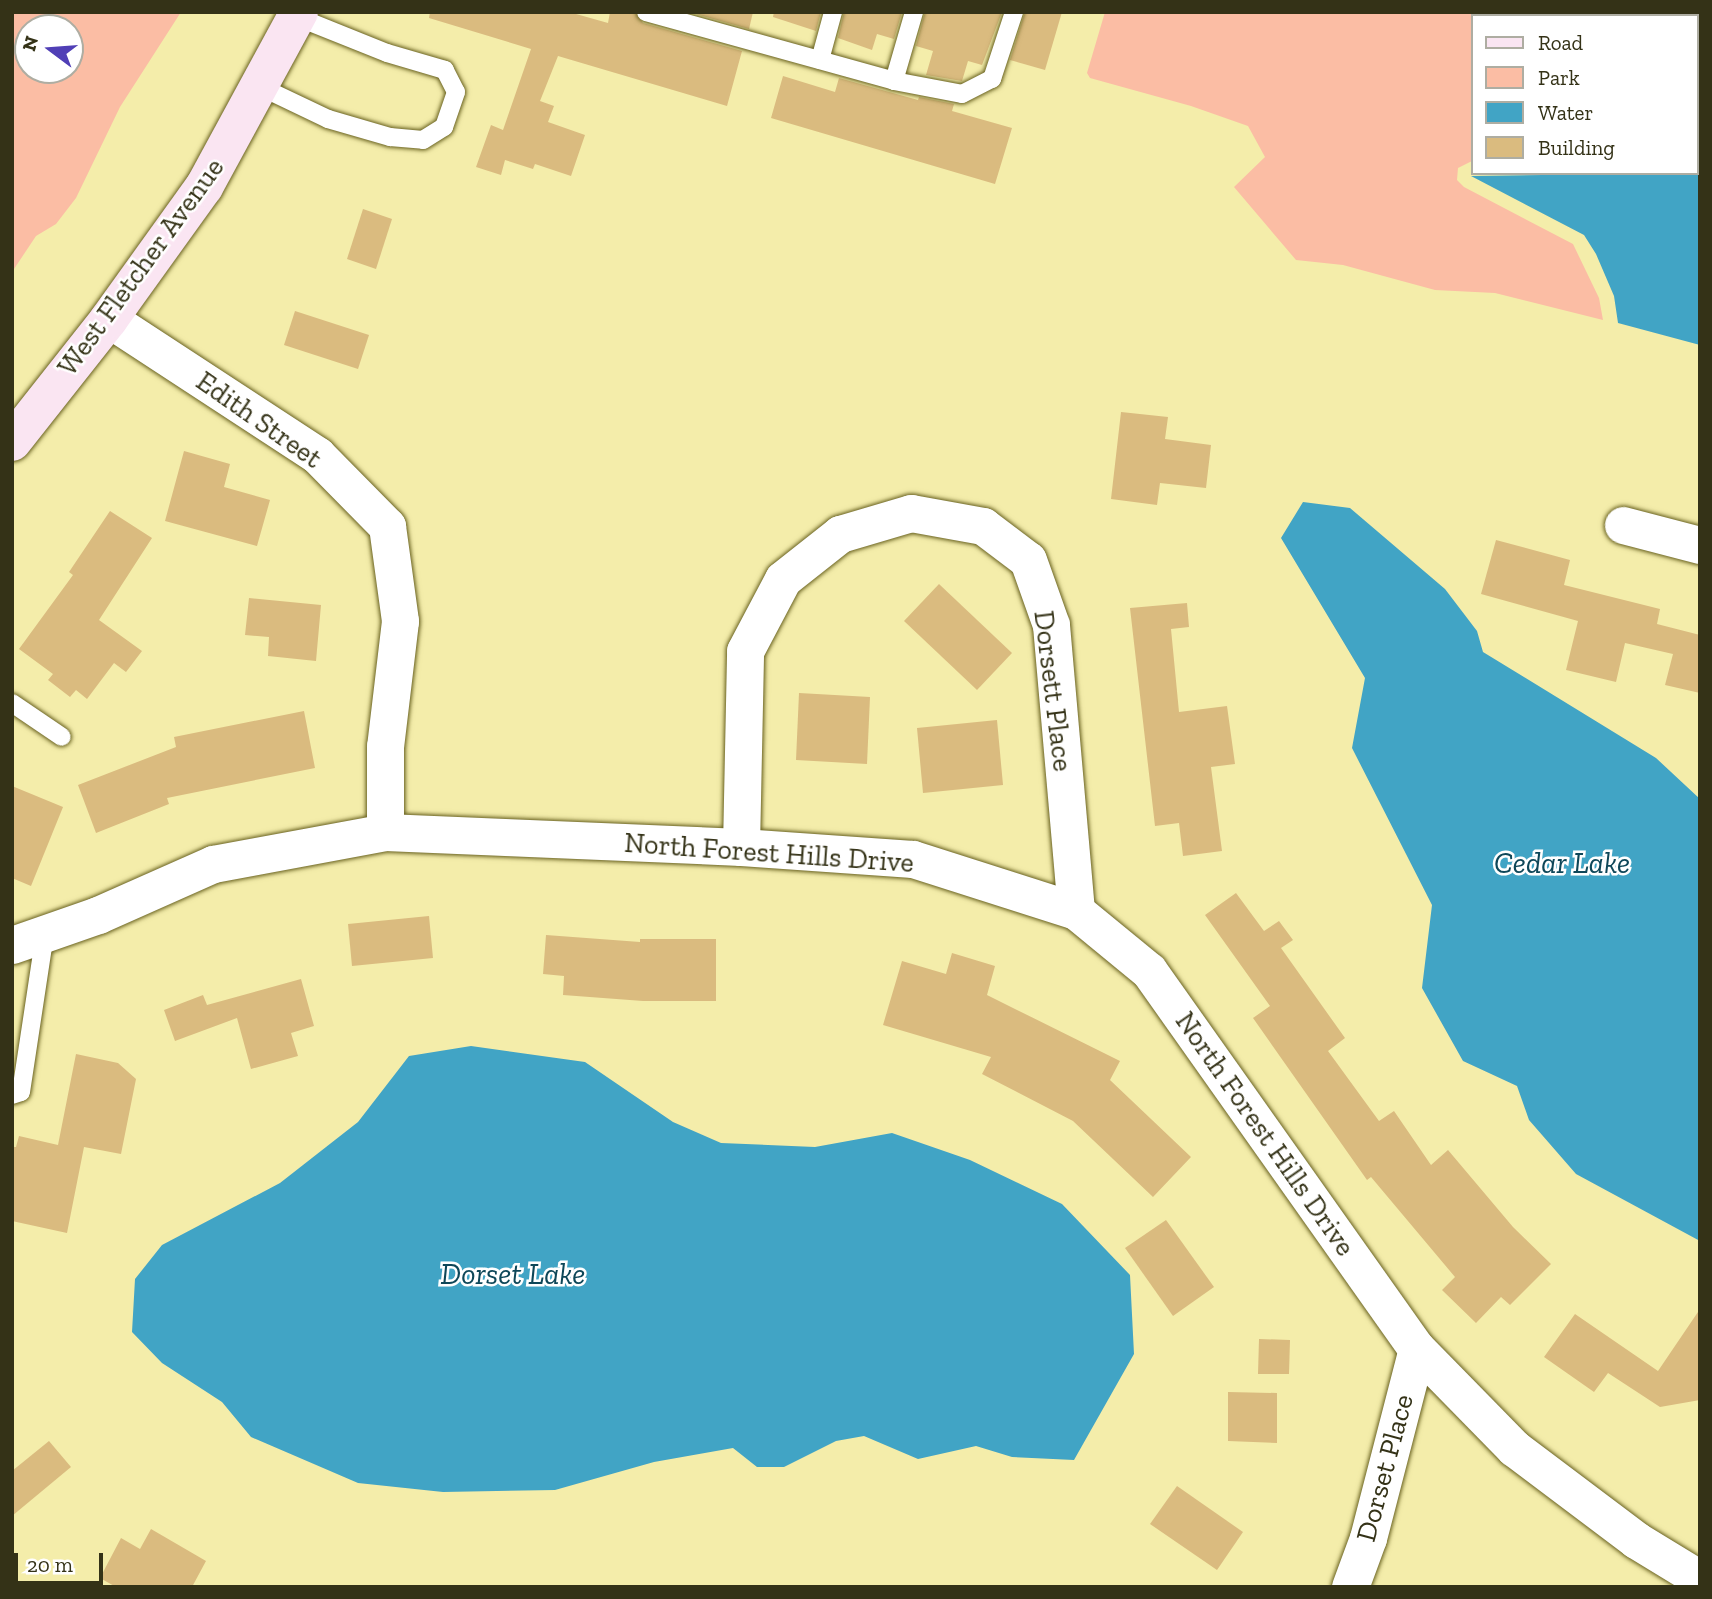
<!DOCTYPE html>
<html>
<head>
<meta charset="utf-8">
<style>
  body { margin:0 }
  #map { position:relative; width:1712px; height:1599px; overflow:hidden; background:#f4edaa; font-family:"Zilla Slab",serif }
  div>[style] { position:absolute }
  .green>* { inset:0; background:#fbbda4 }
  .water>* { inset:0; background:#41a4c5 }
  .building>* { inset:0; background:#dabb7f }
  .roads { filter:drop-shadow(0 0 2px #696220) drop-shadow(0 0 2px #696220) }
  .lane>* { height:18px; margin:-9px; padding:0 9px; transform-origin:9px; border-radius:9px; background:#fff }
  .street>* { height:37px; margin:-18.5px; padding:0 18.5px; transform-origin:18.5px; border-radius:18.5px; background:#fff }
  .secondary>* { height:38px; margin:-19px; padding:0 19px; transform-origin:19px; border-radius:19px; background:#fae5f2 }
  span { translate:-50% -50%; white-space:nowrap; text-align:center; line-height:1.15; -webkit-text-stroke:5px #fff; paint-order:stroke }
  .street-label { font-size:28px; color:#343217 }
  .water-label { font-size:30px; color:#0e4759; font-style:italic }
  .frame { position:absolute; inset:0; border:14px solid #343217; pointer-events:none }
  .legend { position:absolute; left:1471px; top:14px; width:228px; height:161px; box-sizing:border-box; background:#fff; border:2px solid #aeada2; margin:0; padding:9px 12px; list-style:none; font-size:21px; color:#343217 }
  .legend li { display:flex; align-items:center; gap:14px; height:35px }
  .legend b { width:35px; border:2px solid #aeada2 }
  .north { position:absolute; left:14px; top:14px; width:70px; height:70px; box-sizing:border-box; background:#fff; border:2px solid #aeada2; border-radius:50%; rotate:286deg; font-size:19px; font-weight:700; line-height:28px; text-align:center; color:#343217 }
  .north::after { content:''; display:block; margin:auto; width:24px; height:32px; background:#503fb6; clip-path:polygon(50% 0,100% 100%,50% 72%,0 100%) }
  .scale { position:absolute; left:14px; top:1553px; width:89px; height:32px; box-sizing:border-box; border:4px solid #343217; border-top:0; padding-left:9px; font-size:21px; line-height:24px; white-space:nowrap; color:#343217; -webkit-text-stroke:5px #fff; paint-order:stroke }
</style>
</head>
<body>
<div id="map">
  <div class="green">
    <i style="clip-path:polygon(evenodd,12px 12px,181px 12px,120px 107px,76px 198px,56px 224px,36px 236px,12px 272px,12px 12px,28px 28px,70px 28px,70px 70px,28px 70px,28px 28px)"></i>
    <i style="clip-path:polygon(1105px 12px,1700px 12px,1700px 35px,1696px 39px,1696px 16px,1472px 16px,1472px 161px,1458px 168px,1457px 180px,1464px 187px,1573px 244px,1599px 298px,1603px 320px,1495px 293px,1435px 290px,1343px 265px,1296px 260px,1234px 187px,1265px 157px,1248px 126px,1191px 106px,1090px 78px,1087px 73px)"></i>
  </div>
  <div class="water">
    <i style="clip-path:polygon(1700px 56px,1700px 345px,1618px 323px,1614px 296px,1596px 254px,1584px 235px,1471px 176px,1696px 173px,1696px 60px)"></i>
    <i style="clip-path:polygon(1303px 502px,1350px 508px,1445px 589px,1477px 631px,1483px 652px,1656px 758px,1700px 799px,1700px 1241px,1576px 1174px,1529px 1120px,1517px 1086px,1463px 1061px,1422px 988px,1432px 905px,1352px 748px,1365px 678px,1281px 538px)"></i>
    <i style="clip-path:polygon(471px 1046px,585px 1062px,673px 1122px,721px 1143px,815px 1147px,892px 1133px,970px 1160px,1062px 1204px,1130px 1275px,1134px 1354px,1074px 1460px,1012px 1457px,976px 1446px,918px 1459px,864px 1436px,836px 1441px,784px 1467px,757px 1467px,733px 1448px,654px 1462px,555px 1490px,443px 1492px,358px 1483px,251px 1437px,222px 1402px,162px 1363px,132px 1332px,135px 1279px,162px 1245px,280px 1183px,358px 1122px,409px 1056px)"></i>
  </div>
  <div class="building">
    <i style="clip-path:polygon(430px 12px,569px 12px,608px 23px,610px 12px,635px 12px,643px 23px,742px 51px,727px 106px,558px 56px,540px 101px,554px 106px,548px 122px,585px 135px,571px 176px,535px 164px,533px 169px,505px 160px,501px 175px,476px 167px,491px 125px,503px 130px,531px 49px,429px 18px)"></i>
    <i style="clip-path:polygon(689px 12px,753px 12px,749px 29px)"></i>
    <i style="clip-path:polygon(774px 12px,821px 12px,816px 31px,773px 17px)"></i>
    <i style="clip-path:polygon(844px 12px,902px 12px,894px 39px,877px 34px,872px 50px,838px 38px)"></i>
    <i style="clip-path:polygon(925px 12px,1002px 12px,982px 65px,968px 61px,962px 81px,926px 75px,933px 51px,916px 46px)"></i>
    <i style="clip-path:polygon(1025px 12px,1062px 12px,1045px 70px,1010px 60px)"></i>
    <i style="clip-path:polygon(783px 76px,835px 92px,839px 78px,918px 100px,919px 97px,954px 104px,952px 111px,1012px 128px,995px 184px,771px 118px)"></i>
    <i style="clip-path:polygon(363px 209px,392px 219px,376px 269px,347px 259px)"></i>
    <i style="clip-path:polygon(295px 311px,369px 335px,358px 369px,284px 345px)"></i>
    <i style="clip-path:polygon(1121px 412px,1168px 417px,1165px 439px,1211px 445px,1206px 488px,1160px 483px,1157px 505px,1111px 499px)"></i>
    <i style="clip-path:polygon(184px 451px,230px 464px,224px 487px,270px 500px,257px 546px,165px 521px)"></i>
    <i style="clip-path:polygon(110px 511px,152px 538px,99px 620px,142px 651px,126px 672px,114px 663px,87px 699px,76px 690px,70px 697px,48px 680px,53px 674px,19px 649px,73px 575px,69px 572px)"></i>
    <i style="clip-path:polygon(1496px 540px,1570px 560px,1564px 585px,1660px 609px,1657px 624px,1700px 635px,1700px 693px,1665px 685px,1673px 654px,1625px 643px,1616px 682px,1566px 670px,1578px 621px,1481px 594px)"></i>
    <i style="clip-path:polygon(939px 584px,1012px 653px,977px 690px,904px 621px)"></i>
    <i style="clip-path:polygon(249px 598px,321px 605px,316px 661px,268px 656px,269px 637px,245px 635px)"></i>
    <i style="clip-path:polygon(1187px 603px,1189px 627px,1171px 629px,1179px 712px,1227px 706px,1235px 764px,1211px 767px,1222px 851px,1183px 856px,1179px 823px,1155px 826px,1130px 608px)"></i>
    <i style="clip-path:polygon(799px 693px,870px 697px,867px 764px,796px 760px)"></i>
    <i style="clip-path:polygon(304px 711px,315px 768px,167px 798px,169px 804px,96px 833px,78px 785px,176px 747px,174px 737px)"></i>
    <i style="clip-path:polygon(997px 720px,1003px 785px,923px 793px,917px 728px)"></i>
    <i style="clip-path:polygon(12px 786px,63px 807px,31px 886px,12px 878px)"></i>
    <i style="clip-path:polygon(1236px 893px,1264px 931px,1279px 921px,1293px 940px,1281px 948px,1345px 1038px,1328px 1051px,1379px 1121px,1394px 1111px,1431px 1165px,1448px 1150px,1513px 1227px,1551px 1264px,1510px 1305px,1501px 1297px,1476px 1323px,1442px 1290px,1455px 1277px,1371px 1177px,1367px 1180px,1253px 1018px,1270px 1006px,1205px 915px)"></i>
    <i style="clip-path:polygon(429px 916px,433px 958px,352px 966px,348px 924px)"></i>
    <i style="clip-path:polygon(546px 935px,640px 942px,640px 939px,716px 939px,716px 1001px,643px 1001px,563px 995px,564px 976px,543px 974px)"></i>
    <i style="clip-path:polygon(952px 953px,995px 966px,987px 995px,1120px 1061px,1110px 1080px,1191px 1157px,1153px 1197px,1073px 1121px,982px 1074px,991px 1057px,883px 1025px,902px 961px,946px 974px)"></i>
    <i style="clip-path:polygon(301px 979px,314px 1026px,291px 1033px,298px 1056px,251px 1069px,237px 1018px,175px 1041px,164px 1010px,203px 995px,207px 1005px)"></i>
    <i style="clip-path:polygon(76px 1054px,118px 1063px,136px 1079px,121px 1154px,84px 1147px,67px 1233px,12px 1221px,12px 1147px,16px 1147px,19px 1136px,58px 1145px)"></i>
    <i style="clip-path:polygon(1166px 1220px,1214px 1287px,1173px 1316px,1125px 1248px)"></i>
    <i style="clip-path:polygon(1700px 1309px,1700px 1400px,1660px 1407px,1608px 1373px,1594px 1392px,1544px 1357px,1575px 1314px,1658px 1371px)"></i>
    <i style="clip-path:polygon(1259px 1339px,1290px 1340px,1289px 1374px,1258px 1374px)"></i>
    <i style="clip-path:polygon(1228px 1392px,1277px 1393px,1277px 1443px,1228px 1441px)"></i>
    <i style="clip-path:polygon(49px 1441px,71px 1467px,12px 1516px,12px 1471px)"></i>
    <i style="clip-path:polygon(1177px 1486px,1243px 1532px,1217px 1570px,1150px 1524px)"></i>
    <i style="clip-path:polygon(151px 1529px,206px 1561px,192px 1587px,116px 1587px,100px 1578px,121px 1538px,140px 1549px)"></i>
  </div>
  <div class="roads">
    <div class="lane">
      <i style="left:646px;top:12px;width:257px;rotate:15.5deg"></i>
      <i style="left:894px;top:81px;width:69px;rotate:10.8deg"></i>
      <i style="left:962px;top:94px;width:34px;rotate:-27deg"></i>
      <i style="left:992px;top:79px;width:71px;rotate:-71.8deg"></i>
      <i style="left:820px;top:60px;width:50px;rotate:-74.8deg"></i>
      <i style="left:894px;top:81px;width:72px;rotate:-73.8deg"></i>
      <i style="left:261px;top:87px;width:74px;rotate:25.5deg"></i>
      <i style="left:328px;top:119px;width:65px;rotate:16.2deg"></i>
      <i style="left:390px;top:137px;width:33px;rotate:5deg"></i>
      <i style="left:423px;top:140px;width:25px;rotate:-32deg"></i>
      <i style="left:444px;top:127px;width:37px;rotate:-71deg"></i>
      <i style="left:456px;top:92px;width:25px;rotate:-117deg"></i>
      <i style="left:445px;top:70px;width:60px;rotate:-163.7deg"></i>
      <i style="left:387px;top:53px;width:97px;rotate:-158.2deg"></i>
      <i style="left:12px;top:703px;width:60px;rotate:34.2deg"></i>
      <i style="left:12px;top:1095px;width:9px;rotate:-18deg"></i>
      <i style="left:21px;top:1092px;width:161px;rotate:-81.4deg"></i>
    </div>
    <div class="street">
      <i style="left:109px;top:319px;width:249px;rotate:33.2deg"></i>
      <i style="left:317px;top:455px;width:100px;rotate:45.4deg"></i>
      <i style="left:387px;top:526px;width:96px;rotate:82.2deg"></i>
      <i style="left:400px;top:621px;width:126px;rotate:96.8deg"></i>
      <i style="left:385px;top:746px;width:86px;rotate:90deg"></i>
      <i style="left:1623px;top:525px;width:80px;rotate:14.6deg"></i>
      <i style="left:741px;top:847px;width:196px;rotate:-88.8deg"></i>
      <i style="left:745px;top:651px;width:81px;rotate:-62.2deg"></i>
      <i style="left:783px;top:579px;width:73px;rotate:-38.3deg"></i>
      <i style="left:840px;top:534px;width:74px;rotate:-16.5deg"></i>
      <i style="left:911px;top:513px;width:73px;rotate:10.2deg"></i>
      <i style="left:983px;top:526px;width:56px;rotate:37.1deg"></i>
      <i style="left:1028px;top:560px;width:69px;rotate:70.5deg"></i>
      <i style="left:1051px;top:625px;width:287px;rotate:85deg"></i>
      <i style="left:12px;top:945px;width:91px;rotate:-19.2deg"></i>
      <i style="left:98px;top:915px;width:126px;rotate:-23.9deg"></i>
      <i style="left:213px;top:864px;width:175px;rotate:-10.5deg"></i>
      <i style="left:385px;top:832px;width:356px;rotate:2.4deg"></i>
      <i style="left:741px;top:847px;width:172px;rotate:4deg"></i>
      <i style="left:913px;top:859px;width:171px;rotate:17.7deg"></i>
      <i style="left:1076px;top:911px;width:94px;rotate:39.4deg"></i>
      <i style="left:1149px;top:971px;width:463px;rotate:54.7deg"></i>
      <i style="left:1417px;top:1349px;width:139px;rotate:45.6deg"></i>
      <i style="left:1514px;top:1448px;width:153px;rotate:37deg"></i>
      <i style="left:1636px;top:1540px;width:75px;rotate:31.4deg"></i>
      <i style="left:1350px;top:1587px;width:52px;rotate:-69.8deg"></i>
      <i style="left:1368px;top:1538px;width:195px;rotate:-75.5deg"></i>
    </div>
    <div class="secondary">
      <i style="left:12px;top:442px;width:157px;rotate:-51.7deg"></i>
      <i style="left:109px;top:319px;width:163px;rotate:-54.3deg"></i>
      <i style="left:204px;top:187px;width:199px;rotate:-61.5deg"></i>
    </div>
  </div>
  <div class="street-label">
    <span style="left:141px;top:267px;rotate:-54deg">West Fletcher Avenue</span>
    <span style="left:259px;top:420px;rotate:35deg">Edith Street</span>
    <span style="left:1053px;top:691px;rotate:83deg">Dorsett Place</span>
    <span style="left:769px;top:853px;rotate:4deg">North Forest Hills Drive</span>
    <span style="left:1265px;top:1134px;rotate:55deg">North Forest Hills Drive</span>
    <span style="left:1385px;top:1468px;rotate:-75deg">Dorset Place</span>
  </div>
  <div class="water-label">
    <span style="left:1562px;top:863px">Cedar Lake</span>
    <span style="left:513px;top:1274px">Dorset Lake</span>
  </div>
  <div class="frame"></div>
  <ul class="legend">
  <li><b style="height:9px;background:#fae5f2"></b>Road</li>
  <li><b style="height:19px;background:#fbbda4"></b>Park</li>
  <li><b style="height:19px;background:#41a4c5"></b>Water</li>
  <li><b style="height:19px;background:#dabb7f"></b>Building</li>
  </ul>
  <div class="north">N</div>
  <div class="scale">20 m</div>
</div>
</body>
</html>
